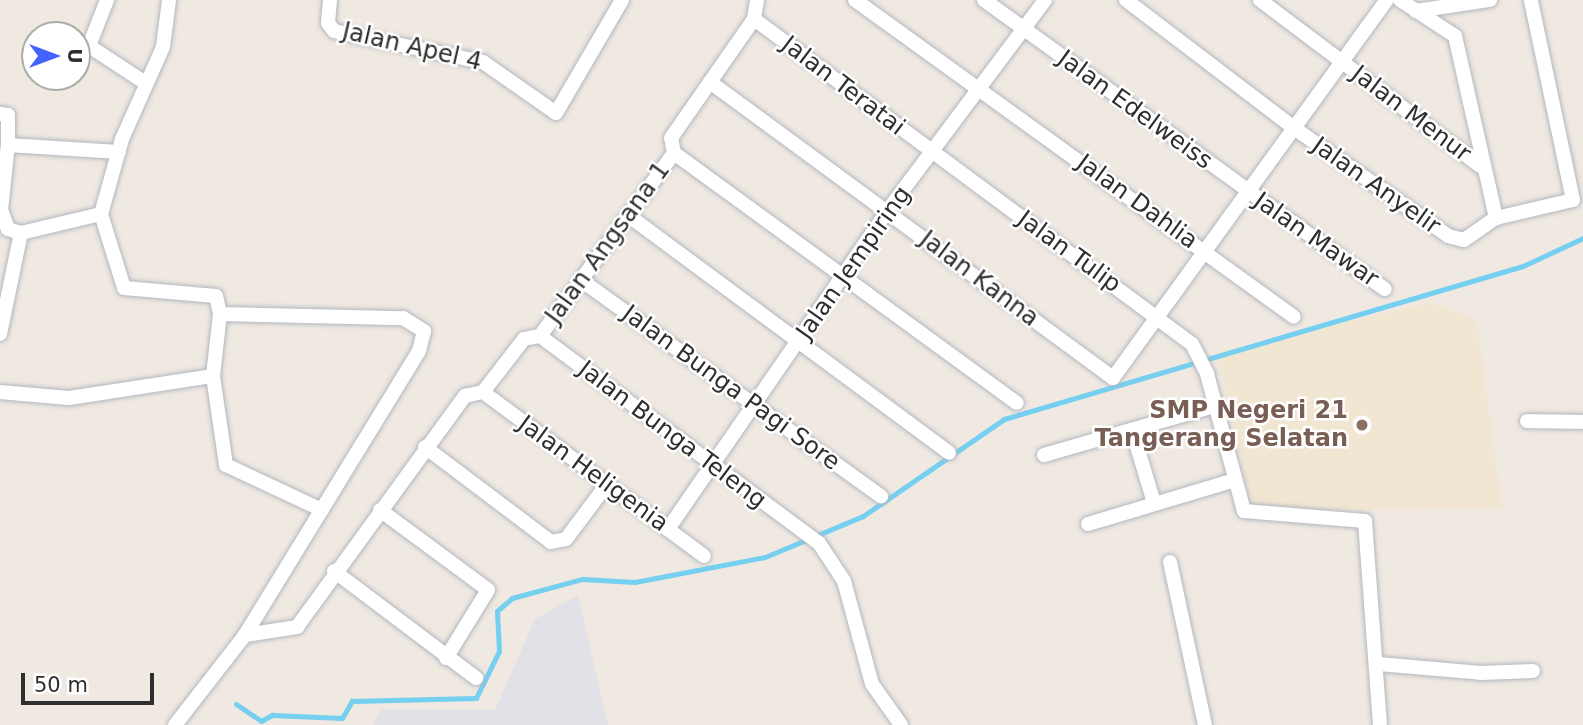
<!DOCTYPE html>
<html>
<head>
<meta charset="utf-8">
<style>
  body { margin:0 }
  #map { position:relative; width:1583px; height:725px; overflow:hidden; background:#efe9e1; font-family:"DejaVu Sans",sans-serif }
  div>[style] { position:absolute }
  .industrial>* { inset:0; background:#e3e1e8 }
  .education>* { inset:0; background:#f0e6d1 }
  .stream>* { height:5px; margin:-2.5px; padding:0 2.5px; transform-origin:2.5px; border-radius:2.5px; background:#75cff0 }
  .roads { filter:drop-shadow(0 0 2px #b4b7c1) drop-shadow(0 0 2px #b4b7c1) }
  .street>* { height:14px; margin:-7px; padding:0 7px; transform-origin:7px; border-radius:7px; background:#fff }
  .dots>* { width:19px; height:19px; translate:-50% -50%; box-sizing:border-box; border:4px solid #fff; border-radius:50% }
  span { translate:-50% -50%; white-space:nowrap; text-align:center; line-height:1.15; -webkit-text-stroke:5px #fff; paint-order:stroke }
  .street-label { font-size:24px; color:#2e2e2e }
  .education-label { font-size:24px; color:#785e54; font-weight:700 }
  .right { translate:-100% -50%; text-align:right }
  .north { position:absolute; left:21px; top:21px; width:70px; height:70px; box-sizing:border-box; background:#fff; border:2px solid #ababab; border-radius:50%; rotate:90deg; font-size:19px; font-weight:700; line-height:28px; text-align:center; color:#2e2e2e }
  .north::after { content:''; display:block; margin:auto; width:24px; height:32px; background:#4264fb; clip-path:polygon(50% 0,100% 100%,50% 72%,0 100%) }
  .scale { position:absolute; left:21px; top:673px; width:133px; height:32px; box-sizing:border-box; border:4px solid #2e2e2e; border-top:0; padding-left:9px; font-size:21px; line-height:24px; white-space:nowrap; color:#2e2e2e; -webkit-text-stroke:5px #fff; paint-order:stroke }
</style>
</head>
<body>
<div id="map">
  <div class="industrial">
    <i style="clip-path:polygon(578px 595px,608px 725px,373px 725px,380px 709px,495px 710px,535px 619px)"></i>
  </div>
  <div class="education">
    <i style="clip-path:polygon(1432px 302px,1477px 321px,1502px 509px,1259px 510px,1250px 498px,1217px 352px)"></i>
  </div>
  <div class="stream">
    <i style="left:236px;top:704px;width:30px;rotate:34deg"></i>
    <i style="left:261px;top:721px;width:13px;rotate:-29deg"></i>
    <i style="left:272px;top:715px;width:70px;rotate:2.5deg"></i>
    <i style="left:342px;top:718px;width:20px;rotate:-60deg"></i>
    <i style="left:352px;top:701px;width:124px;rotate:-1.4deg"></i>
    <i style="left:476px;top:698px;width:52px;rotate:-63.9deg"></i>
    <i style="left:499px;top:651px;width:40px;rotate:-92.9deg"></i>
    <i style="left:497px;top:611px;width:20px;rotate:-41deg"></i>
    <i style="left:512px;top:598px;width:73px;rotate:-15.2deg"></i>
    <i style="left:582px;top:579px;width:53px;rotate:3.2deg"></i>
    <i style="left:635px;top:582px;width:132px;rotate:-10.9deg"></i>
    <i style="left:765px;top:557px;width:106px;rotate:-22.7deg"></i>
    <i style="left:863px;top:516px;width:171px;rotate:-34.5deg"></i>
    <i style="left:1004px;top:419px;width:541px;rotate:-16.43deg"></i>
    <i style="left:1523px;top:266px;width:66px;rotate:-25deg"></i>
  </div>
  <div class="roads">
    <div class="street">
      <i style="left:107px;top:0;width:49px;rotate:111.4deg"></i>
      <i style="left:89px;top:46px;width:66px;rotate:33.2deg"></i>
      <i style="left:169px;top:0;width:47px;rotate:97.3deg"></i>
      <i style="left:163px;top:47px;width:101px;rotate:114deg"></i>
      <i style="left:122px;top:139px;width:78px;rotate:105.6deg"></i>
      <i style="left:101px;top:214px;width:77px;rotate:72.7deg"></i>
      <i style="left:124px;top:288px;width:92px;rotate:5deg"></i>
      <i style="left:216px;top:296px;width:18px;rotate:77deg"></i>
      <i style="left:220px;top:314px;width:183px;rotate:1.3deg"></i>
      <i style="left:403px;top:318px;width:25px;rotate:32deg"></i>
      <i style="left:424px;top:331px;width:21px;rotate:104deg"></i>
      <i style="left:419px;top:351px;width:333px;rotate:121.5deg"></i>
      <i style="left:245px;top:635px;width:114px;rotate:127.9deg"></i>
      <i style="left:330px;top:0;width:23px;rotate:95deg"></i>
      <i style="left:328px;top:23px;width:10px;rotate:53deg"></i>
      <i style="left:334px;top:31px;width:152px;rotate:11.8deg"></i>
      <i style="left:483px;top:62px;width:89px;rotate:34.9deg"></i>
      <i style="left:556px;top:113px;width:131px;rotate:-59.7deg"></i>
      <i style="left:855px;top:0;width:541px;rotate:35.83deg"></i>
      <i style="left:984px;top:0;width:494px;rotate:35.8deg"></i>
      <i style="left:1126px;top:0;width:211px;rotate:37.3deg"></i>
      <i style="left:1294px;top:128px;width:188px;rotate:35deg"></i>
      <i style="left:1448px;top:236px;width:16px;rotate:14deg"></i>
      <i style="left:1464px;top:240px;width:39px;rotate:-35deg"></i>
      <i style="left:1496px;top:218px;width:79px;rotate:-13.2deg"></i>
      <i style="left:1573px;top:200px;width:204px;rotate:-101.9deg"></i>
      <i style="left:1260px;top:0;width:276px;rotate:37deg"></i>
      <i style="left:1400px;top:0;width:66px;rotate:33.2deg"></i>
      <i style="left:1455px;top:36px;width:187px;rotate:77.3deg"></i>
      <i style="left:1416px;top:11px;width:75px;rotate:-8.5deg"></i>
      <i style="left:754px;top:19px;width:545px;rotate:36.58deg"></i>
      <i style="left:1192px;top:344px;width:34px;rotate:63deg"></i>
      <i style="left:1207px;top:374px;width:142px;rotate:74.9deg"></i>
      <i style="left:1244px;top:511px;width:121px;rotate:4.7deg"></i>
      <i style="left:1365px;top:521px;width:205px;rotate:85.8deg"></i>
      <i style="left:710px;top:82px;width:500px;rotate:36.3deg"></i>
      <i style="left:1113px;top:378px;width:467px;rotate:-54.1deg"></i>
      <i style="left:0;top:114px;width:8px;rotate:7deg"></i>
      <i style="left:8px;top:115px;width:30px;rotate:90deg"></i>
      <i style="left:674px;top:153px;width:424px;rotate:36.1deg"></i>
      <i style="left:629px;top:216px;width:398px;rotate:36.5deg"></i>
      <i style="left:21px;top:233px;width:14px;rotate:-163deg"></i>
      <i style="left:8px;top:229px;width:20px;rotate:-110deg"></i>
      <i style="left:1px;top:210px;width:65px;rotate:-83.9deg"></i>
      <i style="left:8px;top:145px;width:111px;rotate:3.6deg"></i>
      <i style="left:581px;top:280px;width:370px;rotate:35.8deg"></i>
      <i style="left:0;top:334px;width:103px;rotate:-78.3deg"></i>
      <i style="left:21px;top:233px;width:82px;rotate:-13.4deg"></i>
      <i style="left:540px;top:336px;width:347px;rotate:36.6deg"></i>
      <i style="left:819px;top:543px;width:45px;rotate:56.7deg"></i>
      <i style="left:844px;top:581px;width:107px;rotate:74.8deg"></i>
      <i style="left:872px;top:684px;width:50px;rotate:54.7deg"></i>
      <i style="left:213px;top:376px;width:90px;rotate:81.7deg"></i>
      <i style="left:226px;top:465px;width:106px;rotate:25.1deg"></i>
      <i style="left:0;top:392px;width:69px;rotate:5deg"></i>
      <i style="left:69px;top:398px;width:146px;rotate:-8.7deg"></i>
      <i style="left:213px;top:376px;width:62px;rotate:-83.6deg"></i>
      <i style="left:483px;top:392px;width:275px;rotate:36.6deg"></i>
      <i style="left:1527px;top:421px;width:56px;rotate:1deg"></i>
      <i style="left:1132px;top:430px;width:76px;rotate:73.2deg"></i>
      <i style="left:425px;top:447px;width:158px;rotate:37deg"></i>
      <i style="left:551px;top:542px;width:15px;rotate:-11deg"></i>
      <i style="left:566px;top:539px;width:65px;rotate:-53.1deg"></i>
      <i style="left:1044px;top:455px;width:177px;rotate:-16.1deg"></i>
      <i style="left:380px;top:510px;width:134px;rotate:36.5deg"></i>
      <i style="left:488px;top:590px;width:80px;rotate:121.7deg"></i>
      <i style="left:1088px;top:524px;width:149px;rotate:-16.7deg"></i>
      <i style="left:668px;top:529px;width:388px;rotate:-55.4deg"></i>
      <i style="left:888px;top:210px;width:262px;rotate:-53.2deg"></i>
      <i style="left:1170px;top:562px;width:167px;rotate:77.9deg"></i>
      <i style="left:334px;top:571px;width:178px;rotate:37deg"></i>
      <i style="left:245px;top:635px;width:53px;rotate:-8.7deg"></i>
      <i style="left:297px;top:627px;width:286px;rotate:-54deg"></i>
      <i style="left:465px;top:396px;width:18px;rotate:-13deg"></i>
      <i style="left:483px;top:392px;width:67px;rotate:-52.3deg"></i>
      <i style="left:524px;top:339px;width:16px;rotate:-11deg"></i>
      <i style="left:540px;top:336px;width:227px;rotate:-53.8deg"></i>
      <i style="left:674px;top:153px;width:15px;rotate:-101deg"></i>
      <i style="left:671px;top:138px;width:145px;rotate:-55.1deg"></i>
      <i style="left:754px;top:19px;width:19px;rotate:-81deg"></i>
      <i style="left:1379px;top:664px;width:102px;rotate:5deg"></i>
      <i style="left:1481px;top:673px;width:52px;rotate:-2.2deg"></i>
    </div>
  </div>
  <div class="dots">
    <i style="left:1362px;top:425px;background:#8d6e63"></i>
  </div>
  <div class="street-label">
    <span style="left:412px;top:47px;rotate:13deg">Jalan Apel 4</span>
    <span style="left:843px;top:86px;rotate:37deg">Jalan Teratai</span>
    <span style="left:1135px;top:110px;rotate:36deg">Jalan Edelweiss</span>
    <span style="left:1411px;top:114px;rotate:37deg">Jalan Menur</span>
    <span style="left:1376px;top:186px;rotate:35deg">Jalan Anyelir</span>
    <span style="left:1137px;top:202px;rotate:36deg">Jalan Dahlia</span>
    <span style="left:1316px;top:240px;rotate:35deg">Jalan Mawar</span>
    <span style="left:608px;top:243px;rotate:-54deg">Jalan Angsana 1</span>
    <span style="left:1069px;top:252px;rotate:36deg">Jalan Tulip</span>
    <span style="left:854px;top:263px;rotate:-55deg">Jalan Jempiring</span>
    <span style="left:979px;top:279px;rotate:37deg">Jalan Kanna</span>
    <span style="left:731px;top:388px;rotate:36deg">Jalan Bunga Pagi Sore</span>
    <span style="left:672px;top:435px;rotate:37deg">Jalan Bunga Teleng</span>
    <span style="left:593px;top:474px;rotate:36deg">Jalan Heligenia</span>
  </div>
  <div class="education-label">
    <span class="right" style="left:1348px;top:425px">SMP Negeri 21<br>Tangerang Selatan</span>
  </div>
  <div class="north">U</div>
  <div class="scale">50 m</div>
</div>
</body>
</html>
